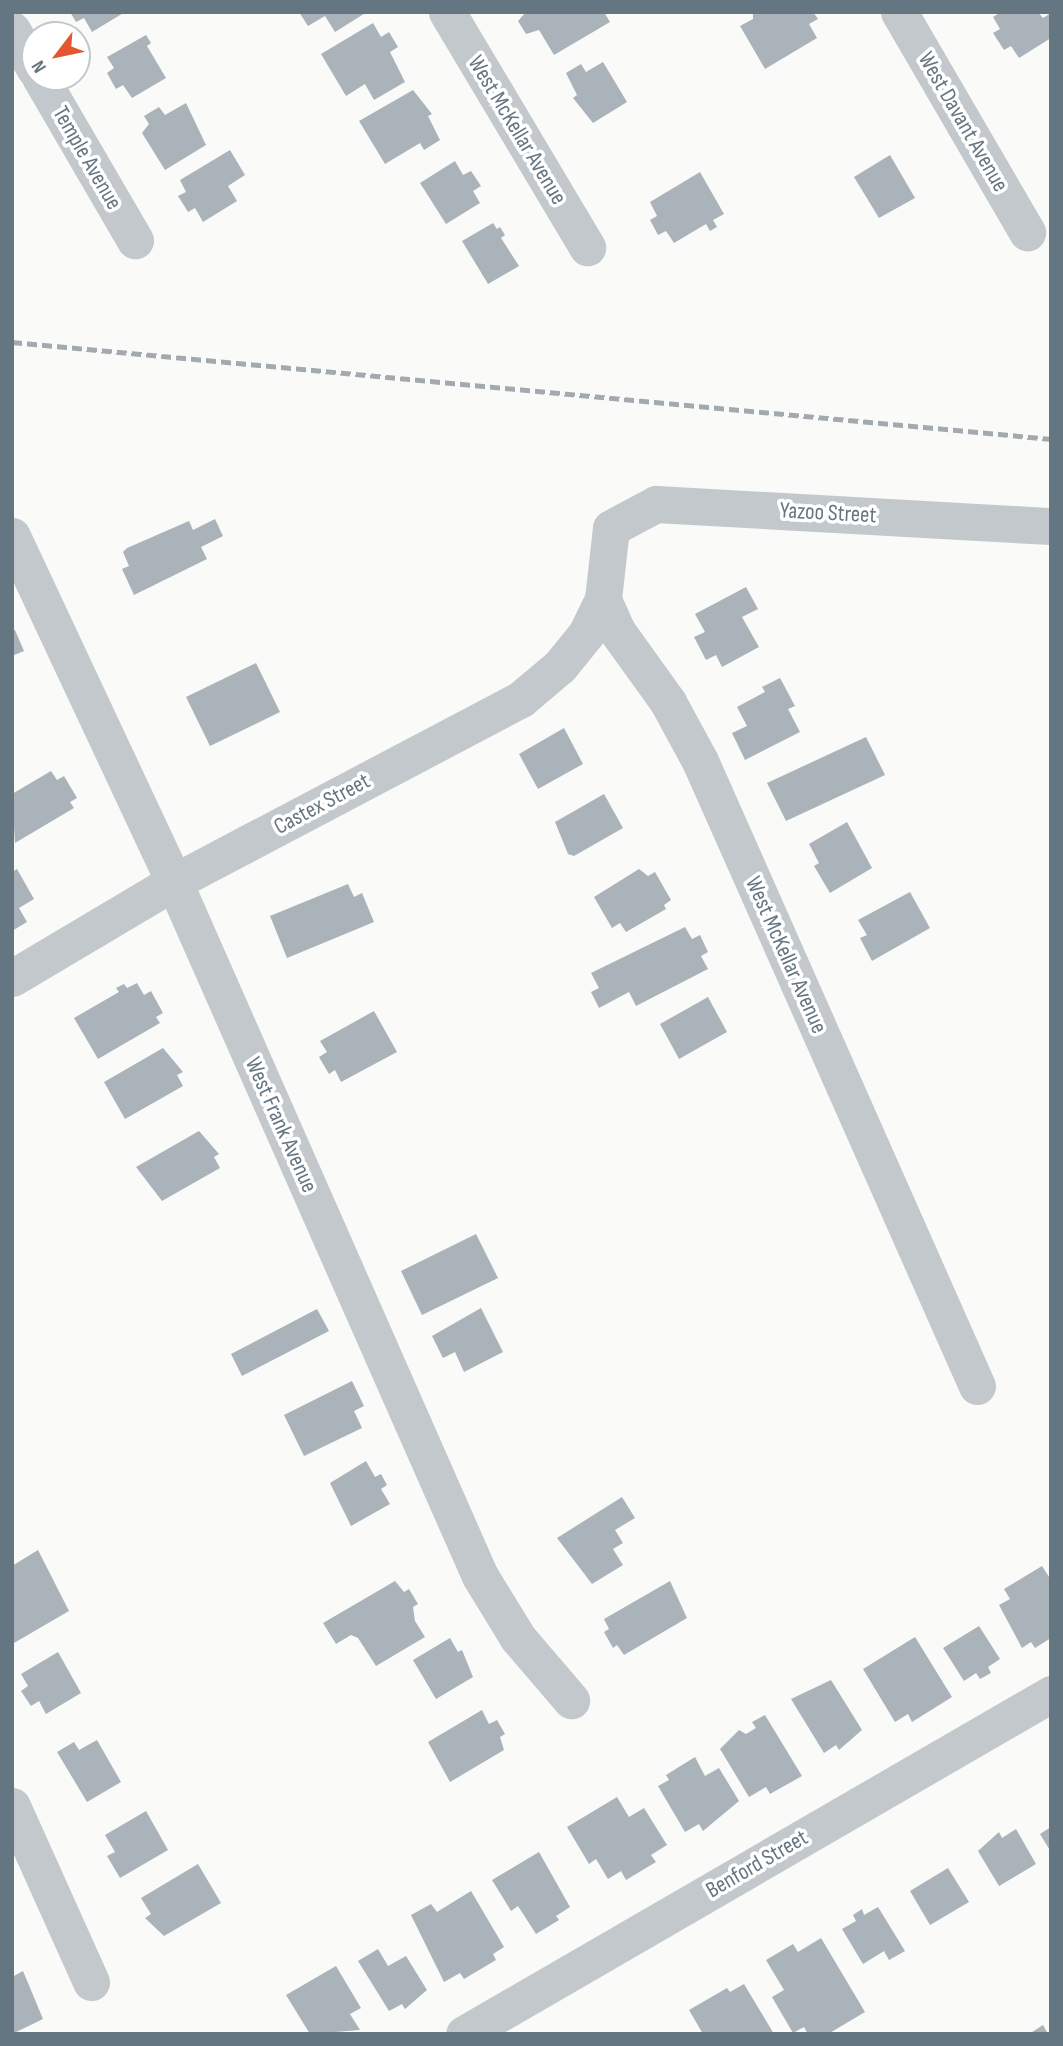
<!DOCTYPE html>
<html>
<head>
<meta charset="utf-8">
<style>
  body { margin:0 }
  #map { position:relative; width:1063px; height:2046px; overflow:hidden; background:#fafaf8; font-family:"Sofia Sans Condensed",sans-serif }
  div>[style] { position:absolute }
  .building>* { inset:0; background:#aab3b9 }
  .street>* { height:37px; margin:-18.5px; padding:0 18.5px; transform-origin:18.5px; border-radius:18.5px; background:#c3c8cc }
  .rail>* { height:5px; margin-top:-2.5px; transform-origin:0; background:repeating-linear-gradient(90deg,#a2aab0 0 10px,transparent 0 15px) }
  span { translate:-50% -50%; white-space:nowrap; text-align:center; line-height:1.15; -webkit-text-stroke:7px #fff; paint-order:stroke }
  .street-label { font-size:23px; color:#657683 }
  .frame { position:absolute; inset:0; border:14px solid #657683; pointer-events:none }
  .north { position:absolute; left:21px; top:21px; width:70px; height:70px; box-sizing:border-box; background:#fff; border:2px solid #c1c8cd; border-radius:50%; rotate:238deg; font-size:19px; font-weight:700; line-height:28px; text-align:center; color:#657683 }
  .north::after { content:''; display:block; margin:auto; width:24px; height:32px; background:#e4572e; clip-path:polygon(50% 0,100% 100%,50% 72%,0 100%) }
</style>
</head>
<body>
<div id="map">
  <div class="building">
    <i style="clip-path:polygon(70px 12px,125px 12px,92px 32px,84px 18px,76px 22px)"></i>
    <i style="clip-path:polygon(299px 12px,367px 12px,335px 32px,325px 16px,308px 26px)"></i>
    <i style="clip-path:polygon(526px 12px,604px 12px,610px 22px,554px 55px,539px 30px,526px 34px,518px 21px)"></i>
    <i style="clip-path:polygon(753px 12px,813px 12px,818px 19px,809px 24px,817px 38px,765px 69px,740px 26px,753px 19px)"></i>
    <i style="clip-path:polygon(1001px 12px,1038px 12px,1043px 18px,1051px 13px,1051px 38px,1019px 58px,1011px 46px,1004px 50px,993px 33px,1000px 29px,993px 17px)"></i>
    <i style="clip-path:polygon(373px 23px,381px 37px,389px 32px,398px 47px,390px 52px,405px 82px,374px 100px,365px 84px,346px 96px,321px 54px)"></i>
    <i style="clip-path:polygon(146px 35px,151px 43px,147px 46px,166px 78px,132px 98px,123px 85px,116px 89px,107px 73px,114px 68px,107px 57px)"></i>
    <i style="clip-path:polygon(603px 62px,627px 102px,593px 123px,573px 98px,577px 95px,566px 73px,581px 64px,586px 72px)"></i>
    <i style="clip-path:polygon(413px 90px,432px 114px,428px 116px,440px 140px,424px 150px,420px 143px,385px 164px,359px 121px)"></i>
    <i style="clip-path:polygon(186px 103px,206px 145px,165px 170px,142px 133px,149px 124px,144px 116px,159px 107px,165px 115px)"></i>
    <i style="clip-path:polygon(230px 150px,245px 175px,228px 186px,237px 201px,203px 222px,195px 208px,188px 212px,178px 196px,186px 192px,180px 180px)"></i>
    <i style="clip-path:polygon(890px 155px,915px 198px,879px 218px,854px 177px)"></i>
    <i style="clip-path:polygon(455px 161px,463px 175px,471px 171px,481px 186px,473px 191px,480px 203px,446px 224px,420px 183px)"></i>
    <i style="clip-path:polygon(700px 172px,724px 214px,713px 220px,717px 227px,710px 231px,706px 224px,674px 243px,666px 231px,658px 235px,650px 220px,657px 216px,650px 202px)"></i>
    <i style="clip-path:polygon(493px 223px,497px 229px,500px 227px,505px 235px,501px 238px,519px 266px,488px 284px,462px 241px)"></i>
    <i style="clip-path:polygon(215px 519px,223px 536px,201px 547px,207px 559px,134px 595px,122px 569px,129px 566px,123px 552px,127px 548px,189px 521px,193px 530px)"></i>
    <i style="clip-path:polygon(746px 587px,758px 609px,742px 617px,759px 647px,722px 667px,716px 655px,706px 660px,694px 637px,705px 632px,695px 614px)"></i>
    <i style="clip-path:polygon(15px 630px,24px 651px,12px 656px,12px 631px)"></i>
    <i style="clip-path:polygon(256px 663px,280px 712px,210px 746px,186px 697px)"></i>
    <i style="clip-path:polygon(780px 678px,795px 706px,788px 709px,800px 732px,745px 760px,732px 733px,747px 726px,737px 707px,765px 692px,762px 687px)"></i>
    <i style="clip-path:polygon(564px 728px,583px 764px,538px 789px,519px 754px)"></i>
    <i style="clip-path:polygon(866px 737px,885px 775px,786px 821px,767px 783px)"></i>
    <i style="clip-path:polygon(51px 771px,57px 780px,64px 776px,77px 798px,70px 802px,74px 808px,15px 843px,12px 794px)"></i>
    <i style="clip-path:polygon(604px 794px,623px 828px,574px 856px,568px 854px,555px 822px)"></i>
    <i style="clip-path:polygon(847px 822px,872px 868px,830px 893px,814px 866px,819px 863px,809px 844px)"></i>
    <i style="clip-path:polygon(17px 869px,34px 899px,19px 908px,27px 922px,12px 931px,12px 872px)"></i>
    <i style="clip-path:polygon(639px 869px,648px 876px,655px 872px,671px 900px,664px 905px,666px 909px,626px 932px,620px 923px,612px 928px,594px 897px)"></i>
    <i style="clip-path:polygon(348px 884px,354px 897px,362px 893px,374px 922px,287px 958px,270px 916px)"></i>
    <i style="clip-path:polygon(910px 892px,930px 928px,872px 961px,860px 938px,867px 935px,858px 920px)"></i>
    <i style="clip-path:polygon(685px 927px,692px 939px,700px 935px,708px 952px,701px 956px,708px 969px,636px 1006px,629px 992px,599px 1008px,591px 992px,599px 988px,591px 973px)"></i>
    <i style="clip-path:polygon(137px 983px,144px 995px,151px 991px,163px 1013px,156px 1017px,160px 1023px,98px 1059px,74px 1018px,119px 992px,116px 988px,124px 984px,127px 988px)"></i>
    <i style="clip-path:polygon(708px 997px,727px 1032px,679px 1059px,660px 1024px)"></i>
    <i style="clip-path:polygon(374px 1011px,397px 1052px,341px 1082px,335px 1070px,329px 1074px,319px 1057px,327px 1052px,320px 1041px)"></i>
    <i style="clip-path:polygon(163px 1048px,183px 1072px,177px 1075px,183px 1086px,125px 1119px,104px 1082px)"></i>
    <i style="clip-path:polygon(199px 1131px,219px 1154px,214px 1157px,220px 1168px,162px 1201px,136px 1167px)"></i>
    <i style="clip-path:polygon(476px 1234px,498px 1278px,422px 1315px,401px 1271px)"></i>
    <i style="clip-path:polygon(481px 1308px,503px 1352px,464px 1372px,455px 1352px,443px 1358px,432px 1336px)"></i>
    <i style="clip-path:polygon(317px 1309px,329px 1331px,242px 1376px,231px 1354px)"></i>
    <i style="clip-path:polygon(352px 1381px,364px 1406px,354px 1411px,362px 1428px,304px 1456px,284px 1415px)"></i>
    <i style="clip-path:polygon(366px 1461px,375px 1477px,381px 1474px,387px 1485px,381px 1489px,390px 1504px,351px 1526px,330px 1483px)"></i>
    <i style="clip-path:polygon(622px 1497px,635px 1518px,615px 1530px,623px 1543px,613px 1549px,623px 1565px,592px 1584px,557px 1538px)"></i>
    <i style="clip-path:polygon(38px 1550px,69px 1611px,14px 1643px,12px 1566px)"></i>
    <i style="clip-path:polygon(1042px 1566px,1051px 1580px,1051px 1638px,1035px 1648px,1031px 1642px,1022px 1648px,999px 1605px,1010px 1599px,1004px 1589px)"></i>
    <i style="clip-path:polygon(395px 1581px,404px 1592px,409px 1589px,418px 1604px,413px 1607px,415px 1621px,425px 1637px,376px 1666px,358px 1638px,351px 1635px,336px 1644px,323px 1623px)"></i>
    <i style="clip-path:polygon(670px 1581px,687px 1618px,624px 1655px,617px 1645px,613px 1648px,604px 1632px,609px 1629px,604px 1619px)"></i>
    <i style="clip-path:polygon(979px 1626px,1000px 1659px,988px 1667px,991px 1673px,980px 1679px,976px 1673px,964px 1681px,943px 1648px)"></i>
    <i style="clip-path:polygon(915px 1637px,952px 1697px,912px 1722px,908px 1714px,895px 1722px,863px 1669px)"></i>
    <i style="clip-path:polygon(450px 1638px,458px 1652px,462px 1650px,473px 1677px,436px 1699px,413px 1660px)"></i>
    <i style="clip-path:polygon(58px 1652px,81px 1693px,46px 1714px,39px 1701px,31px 1706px,21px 1691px,28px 1686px,21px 1674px)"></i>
    <i style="clip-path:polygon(831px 1680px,862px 1730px,839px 1750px,836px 1745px,824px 1753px,791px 1699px)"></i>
    <i style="clip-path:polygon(482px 1710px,489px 1724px,497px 1720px,505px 1734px,500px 1737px,504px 1750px,450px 1782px,428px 1742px)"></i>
    <i style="clip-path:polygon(765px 1715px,802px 1776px,770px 1794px,766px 1787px,749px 1797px,720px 1749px,739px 1730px,746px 1734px,756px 1728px,752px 1722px)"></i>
    <i style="clip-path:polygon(97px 1740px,121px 1782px,87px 1802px,57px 1752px,74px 1742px,79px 1750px)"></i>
    <i style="clip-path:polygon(695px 1757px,705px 1776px,719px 1768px,739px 1801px,703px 1831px,699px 1824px,685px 1832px,658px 1786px,669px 1780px,666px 1775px)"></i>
    <i style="clip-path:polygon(617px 1797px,629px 1817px,644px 1808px,667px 1845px,651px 1855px,656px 1862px,626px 1880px,621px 1871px,608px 1879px,596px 1859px,589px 1864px,567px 1827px)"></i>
    <i style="clip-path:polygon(146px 1811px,168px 1850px,120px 1878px,107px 1856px,115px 1852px,105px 1835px)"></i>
    <i style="clip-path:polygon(1051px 1827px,1051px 1852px,1040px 1834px)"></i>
    <i style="clip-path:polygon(1016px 1829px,1036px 1864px,999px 1886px,978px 1851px,999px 1832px,1002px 1838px)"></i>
    <i style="clip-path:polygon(539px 1852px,570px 1907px,556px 1916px,559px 1920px,536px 1934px,518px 1906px,511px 1911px,492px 1880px)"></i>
    <i style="clip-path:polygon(198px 1864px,221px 1903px,164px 1936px,145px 1918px,151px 1914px,141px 1898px)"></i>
    <i style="clip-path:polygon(948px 1868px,969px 1902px,930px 1925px,910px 1891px)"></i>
    <i style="clip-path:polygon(471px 1891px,504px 1947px,493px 1954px,496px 1960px,464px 1979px,460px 1973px,444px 1982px,411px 1915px,431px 1904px,437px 1912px)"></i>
    <i style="clip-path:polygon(878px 1907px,905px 1951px,889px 1960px,884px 1951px,863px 1964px,842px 1929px,856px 1921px,853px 1915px,862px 1909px,864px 1915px)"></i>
    <i style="clip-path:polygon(821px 1938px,865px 2012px,828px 2034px,808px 2034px,804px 2027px,793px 2033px,772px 1997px,784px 1990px,766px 1960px,793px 1944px,798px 1952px)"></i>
    <i style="clip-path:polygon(378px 1949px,388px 1966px,406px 1956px,427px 1990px,405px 2009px,402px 2004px,389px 2011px,358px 1961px)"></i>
    <i style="clip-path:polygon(336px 1966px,361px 2008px,350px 2014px,360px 2030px,310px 2034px,286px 1995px)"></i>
    <i style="clip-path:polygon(23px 1971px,43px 2019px,12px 2034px,12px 1977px)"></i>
    <i style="clip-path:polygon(744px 1984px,774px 2034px,703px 2034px,689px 2010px,727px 1988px,730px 1992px)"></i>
    <i style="clip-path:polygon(1043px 2025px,1048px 2034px,1029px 2034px)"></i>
  </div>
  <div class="street">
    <i style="left:447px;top:12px;width:274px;rotate:59.2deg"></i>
    <i style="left:899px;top:12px;width:255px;rotate:59.8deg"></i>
    <i style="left:12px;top:30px;width:45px;rotate:59.5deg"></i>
    <i style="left:40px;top:77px;width:189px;rotate:59.8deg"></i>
    <i style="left:12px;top:536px;width:382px;rotate:64.9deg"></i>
    <i style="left:174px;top:882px;width:758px;rotate:66.21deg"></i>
    <i style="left:480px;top:1576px;width:73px;rotate:58.5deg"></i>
    <i style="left:518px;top:1638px;width:82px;rotate:49.5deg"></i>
    <i style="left:12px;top:978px;width:188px;rotate:-30.7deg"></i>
    <i style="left:174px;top:882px;width:392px;rotate:-27.8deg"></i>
    <i style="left:521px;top:699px;width:51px;rotate:-40.2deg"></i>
    <i style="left:560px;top:666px;width:41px;rotate:-50.9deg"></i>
    <i style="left:586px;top:634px;width:39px;rotate:-64deg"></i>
    <i style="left:977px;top:1386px;width:684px;rotate:-113.9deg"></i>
    <i style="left:700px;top:761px;width:67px;rotate:-118.5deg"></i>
    <i style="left:668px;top:702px;width:87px;rotate:-125.7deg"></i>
    <i style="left:617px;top:631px;width:35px;rotate:-114deg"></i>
    <i style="left:603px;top:599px;width:71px;rotate:-83.6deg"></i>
    <i style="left:611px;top:528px;width:51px;rotate:-28.1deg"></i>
    <i style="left:656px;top:504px;width:396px;rotate:3.2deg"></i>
    <i style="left:12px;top:1806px;width:193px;rotate:65.8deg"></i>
    <i style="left:464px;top:2034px;width:678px;rotate:-30.08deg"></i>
  </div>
  <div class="rail">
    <i style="left:12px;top:342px;width:1044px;rotate:5.33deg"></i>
  </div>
  <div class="street-label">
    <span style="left:963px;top:122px;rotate:60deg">West Davant Avenue</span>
    <span style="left:517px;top:130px;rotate:59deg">West McKellar Avenue</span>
    <span style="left:87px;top:158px;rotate:60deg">Temple Avenue</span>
    <span style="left:828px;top:513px;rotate:3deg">Yazoo Street</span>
    <span style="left:322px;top:804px;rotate:-28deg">Castex Street</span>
    <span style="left:786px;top:955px;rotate:66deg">West McKellar Avenue</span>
    <span style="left:281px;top:1125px;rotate:66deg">West Frank Avenue</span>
    <span style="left:757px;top:1864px;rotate:-30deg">Benford Street</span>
  </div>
  <div class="frame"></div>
  <div class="north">N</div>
</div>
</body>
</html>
